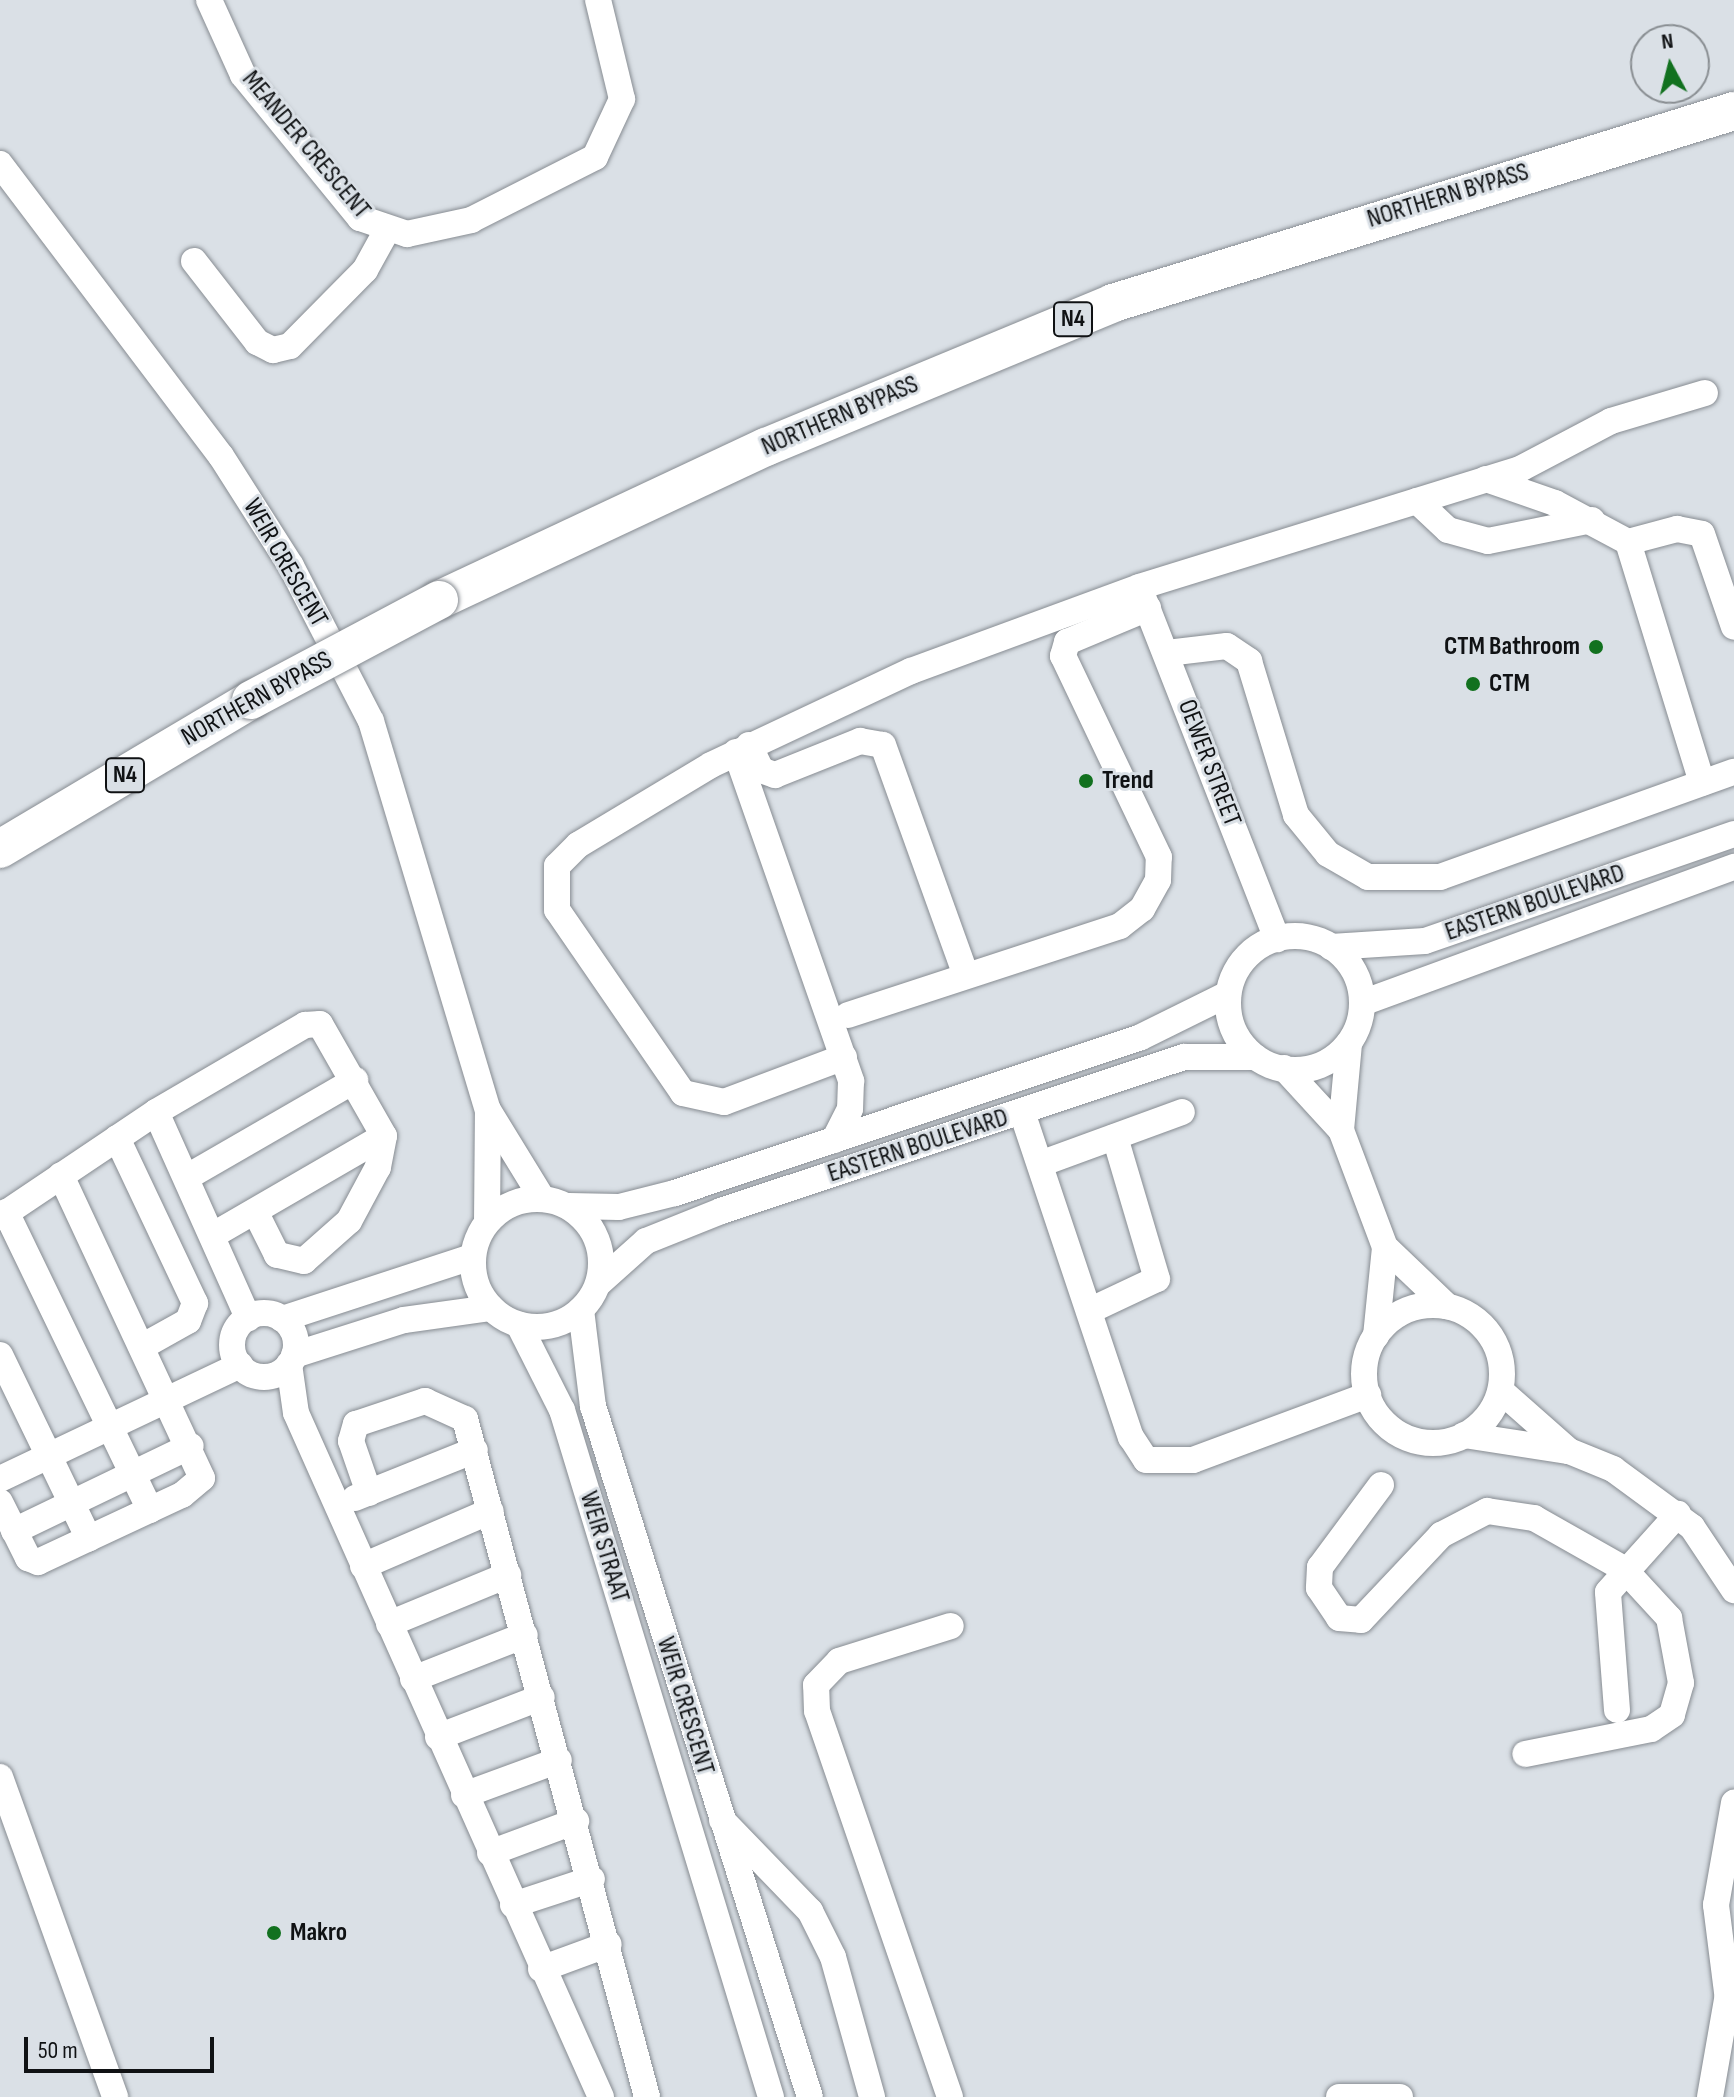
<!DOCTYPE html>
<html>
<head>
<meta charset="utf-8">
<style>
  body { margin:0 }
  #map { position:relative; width:1734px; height:2097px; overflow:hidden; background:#dae0e6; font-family:"Sofia Sans Condensed",sans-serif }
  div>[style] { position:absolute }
  .roads { filter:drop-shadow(0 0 2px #878c92) drop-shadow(0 0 2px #878c92) }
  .minor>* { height:26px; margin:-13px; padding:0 13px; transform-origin:13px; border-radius:13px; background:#fff }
  .minor>.ring { margin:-13px; padding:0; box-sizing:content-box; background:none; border:26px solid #fff; border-radius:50% }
  .highway>* { height:38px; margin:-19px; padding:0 19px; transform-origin:19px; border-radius:19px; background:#fff }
  .bridges { filter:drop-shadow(0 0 2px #878c92) drop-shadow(0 0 2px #878c92) }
  .highway-bridge>* { height:38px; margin:-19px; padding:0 19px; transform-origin:19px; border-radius:19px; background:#fff }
  .dots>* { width:22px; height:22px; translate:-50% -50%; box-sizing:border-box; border:4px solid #dae0e6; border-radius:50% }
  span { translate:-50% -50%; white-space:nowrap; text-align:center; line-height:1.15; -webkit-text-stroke:6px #dae0e6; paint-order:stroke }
  .shield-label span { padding:2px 6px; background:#dae0e6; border:2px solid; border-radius:6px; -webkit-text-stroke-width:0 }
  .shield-label { font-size:24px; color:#101214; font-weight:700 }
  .street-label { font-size:26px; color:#101214 }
  .poi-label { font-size:26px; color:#101214; font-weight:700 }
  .right { translate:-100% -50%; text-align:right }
  .left { translate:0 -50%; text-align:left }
  .north { position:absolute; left:1630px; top:24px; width:80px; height:80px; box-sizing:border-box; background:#dae0e6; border:2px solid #898e92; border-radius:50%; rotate:353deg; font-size:22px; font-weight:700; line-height:32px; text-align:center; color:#101214 }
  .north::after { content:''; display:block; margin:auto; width:28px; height:36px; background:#12711f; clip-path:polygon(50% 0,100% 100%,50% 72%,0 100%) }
  .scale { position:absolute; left:24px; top:2037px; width:190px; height:36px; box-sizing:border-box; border:4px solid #101214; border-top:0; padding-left:10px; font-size:24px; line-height:28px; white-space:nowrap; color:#101214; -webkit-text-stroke:6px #dae0e6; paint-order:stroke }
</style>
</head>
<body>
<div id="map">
  <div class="roads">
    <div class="minor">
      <i style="left:209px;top:0;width:82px;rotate:65.6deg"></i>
      <i style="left:243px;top:75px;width:185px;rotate:50.7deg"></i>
      <i style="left:360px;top:218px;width:50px;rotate:18.8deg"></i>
      <i style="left:407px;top:234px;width:66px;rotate:-12.3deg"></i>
      <i style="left:471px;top:220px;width:139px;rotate:-26.9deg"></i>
      <i style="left:595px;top:157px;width:64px;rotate:-65deg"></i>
      <i style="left:622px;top:99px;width:102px;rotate:-103.6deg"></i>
      <i style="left:0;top:164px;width:366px;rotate:52.9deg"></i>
      <i style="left:221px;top:456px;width:130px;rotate:57.5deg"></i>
      <i style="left:291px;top:566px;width:174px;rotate:62.7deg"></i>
      <i style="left:371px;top:721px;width:406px;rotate:73.3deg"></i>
      <i style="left:488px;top:1110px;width:103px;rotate:58.5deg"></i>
      <i style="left:194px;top:261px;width:103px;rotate:52.1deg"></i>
      <i style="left:257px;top:342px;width:18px;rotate:27deg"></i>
      <i style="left:273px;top:350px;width:17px;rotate:-13deg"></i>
      <i style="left:290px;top:346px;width:107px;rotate:-45.4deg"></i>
      <i style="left:365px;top:270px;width:43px;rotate:-61.1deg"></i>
      <i style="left:1486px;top:479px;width:73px;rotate:19.2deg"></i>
      <i style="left:1555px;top:503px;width:83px;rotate:28.1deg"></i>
      <i style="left:1628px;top:542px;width:252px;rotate:72.9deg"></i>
      <i style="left:1417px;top:501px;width:42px;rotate:43.1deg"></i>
      <i style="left:1448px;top:530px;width:41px;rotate:15.4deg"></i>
      <i style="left:1488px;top:541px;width:106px;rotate:-11.4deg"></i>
      <i style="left:1628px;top:542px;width:51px;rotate:-14.9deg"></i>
      <i style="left:1677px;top:529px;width:25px;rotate:11deg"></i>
      <i style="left:1702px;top:534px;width:98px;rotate:71deg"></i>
      <i style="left:1141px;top:592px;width:373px;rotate:68.6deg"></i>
      <i style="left:1167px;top:653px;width:60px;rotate:-6.7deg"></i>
      <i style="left:1227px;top:646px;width:27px;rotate:34deg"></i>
      <i style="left:1249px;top:661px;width:161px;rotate:73deg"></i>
      <i style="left:1296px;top:815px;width:50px;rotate:50.6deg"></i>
      <i style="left:1328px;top:854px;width:46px;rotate:29.9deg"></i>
      <i style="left:1368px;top:877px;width:72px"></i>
      <i style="left:1440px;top:877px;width:312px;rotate:-19.7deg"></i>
      <i style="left:749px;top:745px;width:28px;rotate:64deg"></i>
      <i style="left:761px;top:770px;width:15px;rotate:20deg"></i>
      <i style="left:775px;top:775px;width:92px;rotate:-21.8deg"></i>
      <i style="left:860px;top:741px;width:23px;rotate:10deg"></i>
      <i style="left:883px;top:745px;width:245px;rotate:70.2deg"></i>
      <i style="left:736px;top:752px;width:349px;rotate:70.7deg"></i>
      <i style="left:851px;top:1081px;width:28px;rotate:92deg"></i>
      <i style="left:850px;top:1109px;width:35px;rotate:117deg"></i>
      <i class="ring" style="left:1228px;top:936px;width:108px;height:108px"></i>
      <i style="left:1331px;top:947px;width:94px;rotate:-3.7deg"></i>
      <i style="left:1425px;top:941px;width:327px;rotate:-19.1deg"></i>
      <i style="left:1362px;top:1003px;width:396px;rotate:-20.1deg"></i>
      <i style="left:848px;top:1015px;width:286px;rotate:-18.1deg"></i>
      <i style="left:1120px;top:926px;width:28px;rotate:-38deg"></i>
      <i style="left:1142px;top:909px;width:33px;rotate:-61deg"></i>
      <i style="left:1158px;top:880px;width:23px;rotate:-88deg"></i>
      <i style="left:1159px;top:857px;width:223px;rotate:-115.5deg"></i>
      <i style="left:1063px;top:656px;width:15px;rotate:-74deg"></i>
      <i style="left:1067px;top:642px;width:88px;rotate:-22.8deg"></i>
      <i style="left:844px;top:1057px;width:128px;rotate:159.4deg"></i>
      <i style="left:724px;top:1102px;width:42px;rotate:-167.6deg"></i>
      <i style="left:683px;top:1093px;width:222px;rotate:-124.5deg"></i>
      <i style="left:557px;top:910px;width:44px;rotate:-90deg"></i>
      <i style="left:557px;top:866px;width:30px;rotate:-45deg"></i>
      <i style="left:578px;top:845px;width:155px;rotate:-31deg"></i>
      <i style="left:711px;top:765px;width:221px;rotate:-25.2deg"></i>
      <i style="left:911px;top:671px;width:243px;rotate:-20.2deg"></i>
      <i style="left:1139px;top:587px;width:399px;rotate:-17.2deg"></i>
      <i style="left:1520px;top:469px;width:103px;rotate:-27.8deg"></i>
      <i style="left:1611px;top:421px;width:98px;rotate:-16.6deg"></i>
      <i style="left:1284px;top:1068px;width:84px;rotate:47.4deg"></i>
      <i style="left:1341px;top:1130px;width:125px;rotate:69.4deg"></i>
      <i style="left:1385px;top:1247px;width:86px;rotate:43.6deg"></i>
      <i style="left:156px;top:1112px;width:226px;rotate:65.9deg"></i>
      <i style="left:1022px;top:1112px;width:343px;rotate:71.5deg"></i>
      <i style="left:1131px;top:1437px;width:27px;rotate:57deg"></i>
      <i style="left:1146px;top:1460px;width:47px"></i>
      <i style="left:1193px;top:1460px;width:187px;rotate:-20.4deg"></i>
      <i style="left:1341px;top:1130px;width:87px;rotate:-84.7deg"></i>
      <i style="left:117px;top:1138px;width:183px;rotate:64.7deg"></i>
      <i style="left:195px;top:1303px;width:19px;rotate:111deg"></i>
      <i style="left:188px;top:1321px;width:49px;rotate:150.8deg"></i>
      <i style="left:1040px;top:1164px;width:151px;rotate:-20.1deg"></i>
      <i style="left:189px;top:1176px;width:192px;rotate:-30deg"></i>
      <i class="ring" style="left:473px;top:1199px;width:102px;height:102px"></i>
      <i style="left:569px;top:1206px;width:50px;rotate:1.1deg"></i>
      <i style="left:619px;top:1207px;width:58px;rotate:-14deg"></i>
      <i style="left:675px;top:1193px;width:491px;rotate:-18.5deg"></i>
      <i style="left:1141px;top:1037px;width:97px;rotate:-26.3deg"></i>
      <i style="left:6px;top:1212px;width:331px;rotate:64.2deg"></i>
      <i style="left:0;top:1217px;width:188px;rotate:-33.9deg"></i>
      <i style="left:156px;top:1112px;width:173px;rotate:-30.3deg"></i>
      <i style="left:305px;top:1025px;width:15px;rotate:-4deg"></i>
      <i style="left:320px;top:1024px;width:129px;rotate:60.3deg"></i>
      <i style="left:384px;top:1136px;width:32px;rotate:101deg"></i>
      <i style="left:378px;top:1167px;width:61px;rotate:118.2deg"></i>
      <i style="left:349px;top:1221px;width:60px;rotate:138.4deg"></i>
      <i style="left:304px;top:1261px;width:28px;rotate:-167deg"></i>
      <i style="left:277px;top:1255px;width:47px;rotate:-116.6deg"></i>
      <i style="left:487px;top:1221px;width:111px;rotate:-89.5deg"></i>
      <i style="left:215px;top:1234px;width:195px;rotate:-30.1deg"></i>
      <i style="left:599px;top:1283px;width:63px;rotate:-41.8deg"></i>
      <i style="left:646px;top:1241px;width:81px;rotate:-21.8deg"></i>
      <i style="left:721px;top:1211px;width:488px;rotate:-18.4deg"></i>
      <i style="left:1184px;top:1057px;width:71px"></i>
      <i class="ring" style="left:1364px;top:1305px;width:112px;height:112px"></i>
      <i style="left:581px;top:1310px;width:97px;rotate:82.9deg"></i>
      <i style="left:593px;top:1406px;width:724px;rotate:72.57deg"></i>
      <i style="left:1089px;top:1311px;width:75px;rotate:-25.2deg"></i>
      <i style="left:1157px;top:1279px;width:148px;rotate:-106.5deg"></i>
      <i class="ring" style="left:232px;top:1313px;width:38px;height:38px"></i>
      <i style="left:282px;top:1319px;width:200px;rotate:-18.1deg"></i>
      <i style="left:519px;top:1325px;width:95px;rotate:63.2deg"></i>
      <i style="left:562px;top:1410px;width:718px;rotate:73.08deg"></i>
      <i style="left:1376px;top:1336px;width:89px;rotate:-84.2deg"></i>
      <i style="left:0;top:1355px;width:204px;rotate:64.2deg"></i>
      <i style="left:294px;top:1355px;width:115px;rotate:-17.7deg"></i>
      <i style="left:404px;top:1320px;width:88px;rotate:-7.9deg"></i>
      <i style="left:289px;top:1364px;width:49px;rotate:81.9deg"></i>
      <i style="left:296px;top:1413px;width:749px;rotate:65.97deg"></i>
      <i style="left:1501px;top:1391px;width:91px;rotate:41.4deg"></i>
      <i style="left:1464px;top:1435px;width:106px;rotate:8.7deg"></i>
      <i style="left:1569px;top:1451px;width:48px;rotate:22.2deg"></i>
      <i style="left:1613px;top:1469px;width:98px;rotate:36.3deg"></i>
      <i style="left:1692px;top:1527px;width:76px;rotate:56.3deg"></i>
      <i style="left:0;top:1479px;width:266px;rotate:-25.4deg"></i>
      <i style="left:1381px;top:1485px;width:102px;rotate:126.6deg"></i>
      <i style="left:1320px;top:1567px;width:21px;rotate:93deg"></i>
      <i style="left:1319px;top:1588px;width:36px;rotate:56deg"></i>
      <i style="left:1339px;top:1618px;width:22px;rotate:5deg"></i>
      <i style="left:1361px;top:1620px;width:117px;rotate:-46.7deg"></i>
      <i style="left:1441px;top:1535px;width:52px;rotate:-27.6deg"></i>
      <i style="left:1487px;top:1511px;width:48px;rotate:8.5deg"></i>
      <i style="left:1534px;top:1518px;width:103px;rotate:29.5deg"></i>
      <i style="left:1624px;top:1569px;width:67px;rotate:47.4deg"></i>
      <i style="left:1669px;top:1618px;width:66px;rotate:79.5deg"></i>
      <i style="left:1681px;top:1683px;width:33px;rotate:106deg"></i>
      <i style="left:1672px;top:1715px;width:25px;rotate:146deg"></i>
      <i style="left:1651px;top:1729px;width:128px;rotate:168.8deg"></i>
      <i style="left:369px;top:1493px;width:55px;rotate:-109.1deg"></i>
      <i style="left:351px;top:1441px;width:18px;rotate:-74deg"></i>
      <i style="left:356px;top:1424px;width:73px;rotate:-18.4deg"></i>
      <i style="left:425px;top:1401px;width:44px;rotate:24.2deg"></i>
      <i style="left:465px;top:1419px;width:702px;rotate:74.97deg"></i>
      <i style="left:355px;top:1498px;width:129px;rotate:-21.8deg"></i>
      <i style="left:0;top:1502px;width:63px;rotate:63.4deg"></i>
      <i style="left:28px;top:1558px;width:11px;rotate:22deg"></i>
      <i style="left:38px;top:1562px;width:159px;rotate:-25deg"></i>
      <i style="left:182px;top:1495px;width:26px;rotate:-40deg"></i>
      <i style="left:202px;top:1478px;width:334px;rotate:-115deg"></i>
      <i style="left:14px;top:1531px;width:196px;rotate:-25.7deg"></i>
      <i style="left:363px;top:1566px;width:139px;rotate:-23.3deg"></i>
      <i style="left:389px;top:1624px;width:129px;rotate:-22.4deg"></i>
      <i style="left:413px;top:1679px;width:120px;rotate:-21.4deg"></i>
      <i style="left:1617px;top:1710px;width:118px;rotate:-94.4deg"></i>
      <i style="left:1608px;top:1592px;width:105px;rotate:-48.1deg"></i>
      <i style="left:438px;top:1737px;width:111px;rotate:-21deg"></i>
      <i style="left:0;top:1777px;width:340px;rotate:70.2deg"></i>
      <i style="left:464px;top:1795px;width:101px;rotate:-20.2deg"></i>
      <i style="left:722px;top:1820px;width:127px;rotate:46deg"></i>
      <i style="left:810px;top:1911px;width:51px;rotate:63.4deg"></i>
      <i style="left:833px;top:1957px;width:145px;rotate:74.4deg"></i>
      <i style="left:490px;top:1853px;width:92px;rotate:-20.4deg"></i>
      <i style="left:513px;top:1905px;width:83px;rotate:-18.2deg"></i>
      <i style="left:541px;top:1969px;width:72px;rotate:-20.2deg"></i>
      <i style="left:1728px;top:2000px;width:96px;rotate:-97.2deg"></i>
      <i style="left:1716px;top:1905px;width:104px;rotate:-80deg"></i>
      <i style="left:950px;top:2097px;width:408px;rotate:-109deg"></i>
      <i style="left:817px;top:1711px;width:26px;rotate:-92deg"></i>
      <i style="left:816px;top:1685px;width:33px;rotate:-46deg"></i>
      <i style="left:839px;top:1661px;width:117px;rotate:-17.4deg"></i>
      <i style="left:1339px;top:2097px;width:61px"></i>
      <i style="left:1710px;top:2097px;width:117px;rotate:-80.1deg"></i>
    </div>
    <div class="highway">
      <i style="left:439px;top:600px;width:361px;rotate:-25.1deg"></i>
      <i style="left:766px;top:447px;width:376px;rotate:-22.5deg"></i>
      <i style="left:1113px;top:303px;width:650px;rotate:-17.18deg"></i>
      <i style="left:0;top:849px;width:292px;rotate:-30.7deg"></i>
    </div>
  </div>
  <div class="bridges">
    <div class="highway-bridge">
      <i style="left:251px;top:700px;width:213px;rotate:-28deg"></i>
    </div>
  </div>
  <div class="dots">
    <i style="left:1596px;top:647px;background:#12711f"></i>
    <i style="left:1473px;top:684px;background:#12711f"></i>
    <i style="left:1086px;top:781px;background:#12711f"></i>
    <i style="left:274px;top:1933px;background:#12711f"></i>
  </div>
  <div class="shield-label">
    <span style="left:1073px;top:319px">N4</span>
    <span style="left:125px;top:775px">N4</span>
  </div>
  <div class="street-label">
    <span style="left:306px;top:145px;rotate:50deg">MEANDER CRESCENT</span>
    <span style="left:1448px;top:196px;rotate:-17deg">NORTHERN BYPASS</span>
    <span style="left:840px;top:416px;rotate:-23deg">NORTHERN BYPASS</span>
    <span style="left:285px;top:563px;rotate:60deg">WEIR CRESCENT</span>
    <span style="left:257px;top:699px;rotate:-29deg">NORTHERN BYPASS</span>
    <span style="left:1209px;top:763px;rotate:69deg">OEWER STREET</span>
    <span style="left:1535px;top:903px;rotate:-19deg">EASTERN BOULEVARD</span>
    <span style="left:918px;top:1146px;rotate:-18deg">EASTERN BOULEVARD</span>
    <span style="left:604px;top:1547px;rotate:73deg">WEIR STRAAT</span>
    <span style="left:685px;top:1706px;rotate:73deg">WEIR CRESCENT</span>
  </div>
  <div class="poi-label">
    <span class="right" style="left:1580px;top:647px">CTM Bathroom</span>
    <span class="left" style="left:1489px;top:684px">CTM</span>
    <span class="left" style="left:1102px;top:781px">Trend</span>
    <span class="left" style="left:290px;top:1933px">Makro</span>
  </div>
  <div class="north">N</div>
  <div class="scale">50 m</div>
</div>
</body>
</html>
